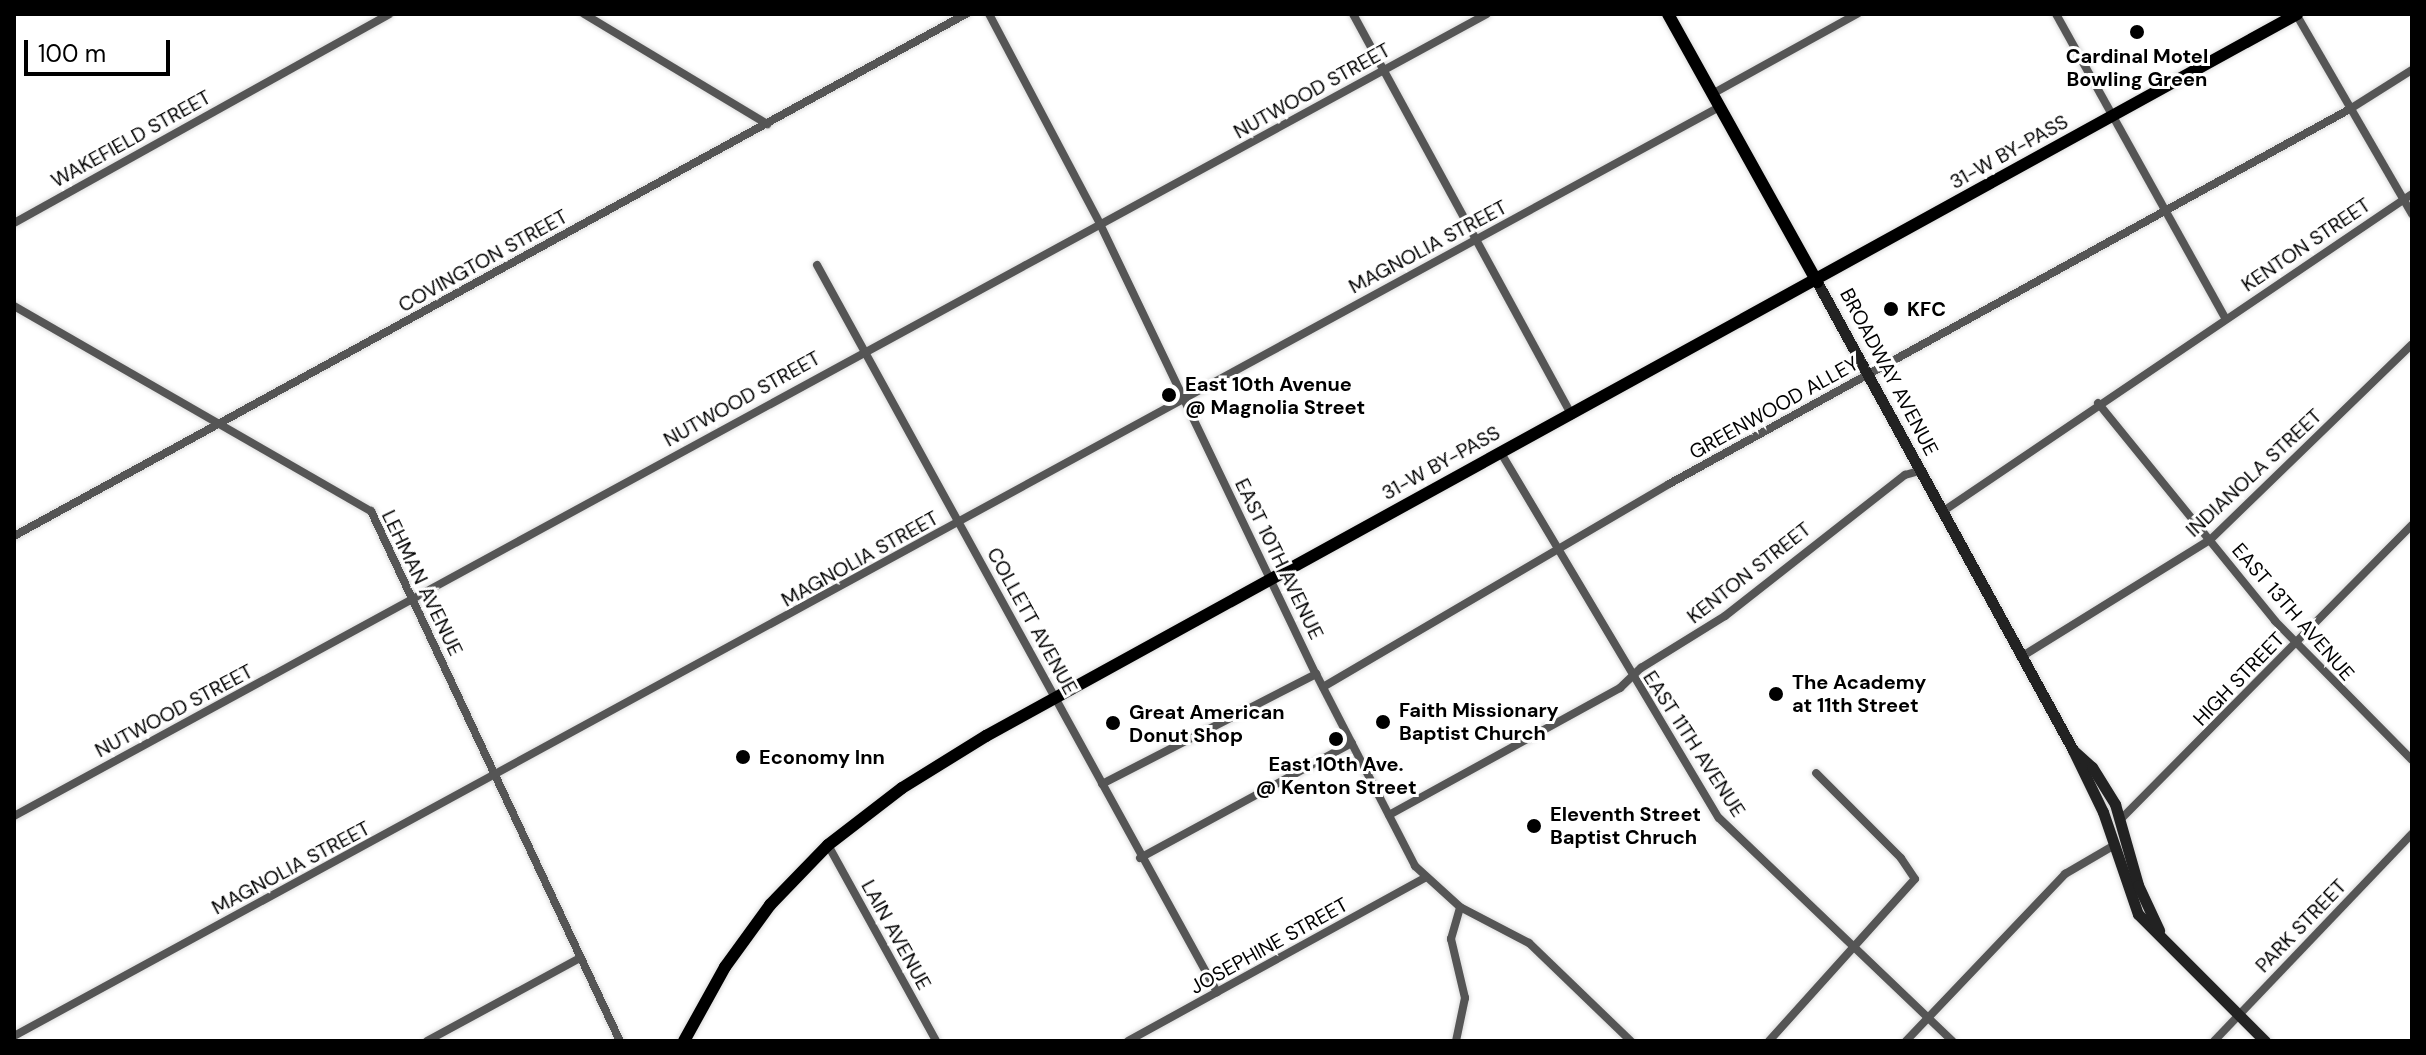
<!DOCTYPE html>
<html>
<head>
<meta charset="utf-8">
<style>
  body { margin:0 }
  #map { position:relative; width:2426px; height:1055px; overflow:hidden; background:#fff; font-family:"DM Sans",sans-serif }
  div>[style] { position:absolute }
  .roads { filter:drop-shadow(0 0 2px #dbdbdb) drop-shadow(0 0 2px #dbdbdb) }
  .street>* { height:8px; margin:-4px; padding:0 4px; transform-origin:4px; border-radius:4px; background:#555 }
  .secondary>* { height:11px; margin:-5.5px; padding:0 5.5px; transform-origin:5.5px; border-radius:5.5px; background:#222 }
  .primary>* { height:12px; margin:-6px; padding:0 6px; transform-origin:6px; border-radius:6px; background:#000 }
  .dots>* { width:22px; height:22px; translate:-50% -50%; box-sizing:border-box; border:4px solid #fff; border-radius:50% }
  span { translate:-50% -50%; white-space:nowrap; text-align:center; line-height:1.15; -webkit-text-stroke:6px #fff; paint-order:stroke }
  .poi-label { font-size:20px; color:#000; font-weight:700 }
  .left { translate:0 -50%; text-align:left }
  .street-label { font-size:20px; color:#000 }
  .frame { position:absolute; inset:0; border:16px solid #000; pointer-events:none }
  .scale { position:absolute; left:24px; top:40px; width:146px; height:36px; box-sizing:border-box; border:4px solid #000; border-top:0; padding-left:10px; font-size:24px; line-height:28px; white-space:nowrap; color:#000; -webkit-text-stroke:6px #fff; paint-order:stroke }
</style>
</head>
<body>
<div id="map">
  <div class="roads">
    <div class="street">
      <i style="left:584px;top:14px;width:214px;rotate:31deg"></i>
      <i style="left:989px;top:14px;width:238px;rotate:62.1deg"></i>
      <i style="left:1100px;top:224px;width:499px;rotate:64.4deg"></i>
      <i style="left:1316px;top:674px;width:216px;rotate:62.7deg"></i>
      <i style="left:1415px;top:866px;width:61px;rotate:42.3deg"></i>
      <i style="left:1460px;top:907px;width:78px;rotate:27.6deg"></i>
      <i style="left:1529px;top:943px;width:141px;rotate:43.9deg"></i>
      <i style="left:1353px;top:14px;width:457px;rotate:61.4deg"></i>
      <i style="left:2056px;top:14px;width:349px;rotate:60.9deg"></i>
      <i style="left:2296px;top:14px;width:231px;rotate:59.9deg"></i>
      <i style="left:1712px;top:94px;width:166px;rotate:-28.9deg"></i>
      <i style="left:14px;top:223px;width:429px;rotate:-29.1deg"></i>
      <i style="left:817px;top:265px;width:830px;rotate:61.18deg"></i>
      <i style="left:14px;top:306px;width:412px;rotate:29.9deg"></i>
      <i style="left:371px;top:511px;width:586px;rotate:64.84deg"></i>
      <i style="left:2098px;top:403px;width:281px;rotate:50.9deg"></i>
      <i style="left:2275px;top:621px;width:195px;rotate:45.4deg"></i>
      <i style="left:1501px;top:453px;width:425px;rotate:59.2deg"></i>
      <i style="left:1719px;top:818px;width:323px;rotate:43.7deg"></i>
      <i style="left:1942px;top:512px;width:567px;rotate:-34.08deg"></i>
      <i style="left:14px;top:536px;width:1086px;rotate:-28.74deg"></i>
      <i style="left:2021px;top:657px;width:222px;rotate:-31.8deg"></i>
      <i style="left:2210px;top:540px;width:281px;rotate:-44.1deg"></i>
      <i style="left:1323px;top:687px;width:401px;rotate:-30.4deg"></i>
      <i style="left:1669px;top:484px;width:777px;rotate:-28.84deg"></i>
      <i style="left:2350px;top:109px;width:73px;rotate:-32.2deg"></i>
      <i style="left:1102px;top:784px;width:241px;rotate:-27.2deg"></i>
      <i style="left:1389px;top:815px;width:264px;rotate:-28.8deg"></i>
      <i style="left:1620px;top:688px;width:29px;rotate:-44deg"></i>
      <i style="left:1641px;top:668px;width:99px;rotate:-31.8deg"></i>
      <i style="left:1725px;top:616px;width:229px;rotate:-38.1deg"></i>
      <i style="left:1905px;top:475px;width:15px;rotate:-16deg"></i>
      <i style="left:14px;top:816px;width:1677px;rotate:-28.57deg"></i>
      <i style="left:2120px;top:820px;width:415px;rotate:-45.3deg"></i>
      <i style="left:828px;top:845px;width:224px;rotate:61.1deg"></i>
      <i style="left:1140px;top:858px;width:241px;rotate:-28.5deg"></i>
      <i style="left:14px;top:1036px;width:1942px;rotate:-28.58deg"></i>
      <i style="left:427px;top:1041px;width:174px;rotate:-28.5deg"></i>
      <i style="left:1128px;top:1041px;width:339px;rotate:-28.8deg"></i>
      <i style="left:1456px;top:1041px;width:44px;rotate:-78.2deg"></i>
      <i style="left:1465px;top:998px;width:61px;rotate:-103.3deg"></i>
      <i style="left:1451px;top:939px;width:33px;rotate:-74deg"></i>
      <i style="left:1769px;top:1041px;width:218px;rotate:-48deg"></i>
      <i style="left:1915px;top:879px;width:25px;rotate:-124deg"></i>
      <i style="left:1901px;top:858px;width:120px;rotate:-135deg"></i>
      <i style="left:1906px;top:1041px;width:231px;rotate:-46.4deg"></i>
      <i style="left:2065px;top:874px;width:56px;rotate:-30.3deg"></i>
      <i style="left:2214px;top:1041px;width:286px;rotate:-46.3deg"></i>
    </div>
    <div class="secondary">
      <i style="left:1817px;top:282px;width:533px;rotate:61.32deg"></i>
      <i style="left:2073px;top:750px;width:69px;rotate:64.2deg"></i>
      <i style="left:2103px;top:812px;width:108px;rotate:71.1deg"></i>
      <i style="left:2138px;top:914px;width:180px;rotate:45deg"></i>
      <i style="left:2073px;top:750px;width:25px;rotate:42deg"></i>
      <i style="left:2092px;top:767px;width:44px;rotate:58.1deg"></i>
      <i style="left:2115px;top:804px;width:84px;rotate:74.1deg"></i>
      <i style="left:2138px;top:885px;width:50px;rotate:65deg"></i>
    </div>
    <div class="primary">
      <i style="left:1668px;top:14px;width:307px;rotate:60.9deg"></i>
      <i style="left:684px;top:1041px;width:85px;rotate:-61deg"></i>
      <i style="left:725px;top:967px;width:77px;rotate:-54deg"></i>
      <i style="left:770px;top:905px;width:83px;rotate:-46deg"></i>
      <i style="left:828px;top:845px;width:93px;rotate:-37.6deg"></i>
      <i style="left:902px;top:788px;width:99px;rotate:-31.8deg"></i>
      <i style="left:986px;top:736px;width:1497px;rotate:-28.84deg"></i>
    </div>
  </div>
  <div class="dots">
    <i style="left:2137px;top:32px;background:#000"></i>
    <i style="left:1891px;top:309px;background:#000"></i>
    <i style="left:1169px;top:395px;background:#000"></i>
    <i style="left:1776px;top:694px;background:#000"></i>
    <i style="left:1383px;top:722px;background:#000"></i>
    <i style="left:1113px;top:723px;background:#000"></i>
    <i style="left:1336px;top:739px;background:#000"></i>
    <i style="left:743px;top:757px;background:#000"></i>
    <i style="left:1534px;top:826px;background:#000"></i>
  </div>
  <div class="poi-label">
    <span style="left:2137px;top:68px">Cardinal Motel<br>Bowling Green</span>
    <span class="left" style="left:1907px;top:309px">KFC</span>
    <span class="left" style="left:1185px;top:396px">East 10th Avenue<br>@ Magnolia Street</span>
    <span class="left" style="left:1792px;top:694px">The Academy<br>at 11th Street</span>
    <span class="left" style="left:1399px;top:722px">Faith Missionary<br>Baptist Church</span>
    <span class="left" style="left:1129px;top:724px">Great American<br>Donut Shop</span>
    <span class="left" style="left:759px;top:757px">Economy Inn</span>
    <span style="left:1336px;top:776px">East 10th Ave.<br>@ Kenton Street</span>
    <span class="left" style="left:1550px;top:826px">Eleventh Street<br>Baptist Chruch</span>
  </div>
  <div class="street-label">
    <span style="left:1312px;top:91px;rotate:-29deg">NUTWOOD STREET</span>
    <span style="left:131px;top:139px;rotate:-29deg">WAKEFIELD STREET</span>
    <span style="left:2009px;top:152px;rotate:-29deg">31-W BY-PASS</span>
    <span style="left:2306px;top:245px;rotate:-34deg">KENTON STREET</span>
    <span style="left:1428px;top:247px;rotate:-28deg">MAGNOLIA STREET</span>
    <span style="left:483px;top:261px;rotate:-29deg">COVINGTON STREET</span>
    <span style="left:1889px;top:372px;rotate:62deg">BROADWAY AVENUE</span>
    <span style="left:742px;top:399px;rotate:-29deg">NUTWOOD STREET</span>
    <span style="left:1774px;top:408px;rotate:-29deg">GREENWOOD ALLEY</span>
    <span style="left:1441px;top:463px;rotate:-29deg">31-W BY-PASS</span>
    <span style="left:2254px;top:473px;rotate:-43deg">INDIANOLA STREET</span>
    <span style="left:860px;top:559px;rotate:-29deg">MAGNOLIA STREET</span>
    <span style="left:1279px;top:559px;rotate:64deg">EAST 10TH AVENUE</span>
    <span style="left:1749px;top:573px;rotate:-38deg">KENTON STREET</span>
    <span style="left:422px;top:583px;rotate:64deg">LEHMAN AVENUE</span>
    <span style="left:2293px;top:612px;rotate:49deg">EAST 13TH AVENUE</span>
    <span style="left:1032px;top:621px;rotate:61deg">COLLETT AVENUE</span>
    <span style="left:2239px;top:679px;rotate:-46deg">HIGH STREET</span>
    <span style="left:174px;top:711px;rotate:-28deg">NUTWOOD STREET</span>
    <span style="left:1694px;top:744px;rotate:57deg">EAST 11TH AVENUE</span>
    <span style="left:291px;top:868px;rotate:-28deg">MAGNOLIA STREET</span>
    <span style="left:2301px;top:926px;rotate:-46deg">PARK STREET</span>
    <span style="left:896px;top:935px;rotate:61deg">LAIN AVENUE</span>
    <span style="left:1269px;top:946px;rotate:-29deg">JOSEPHINE STREET</span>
  </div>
  <div class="frame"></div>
  <div class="scale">100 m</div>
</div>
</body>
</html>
